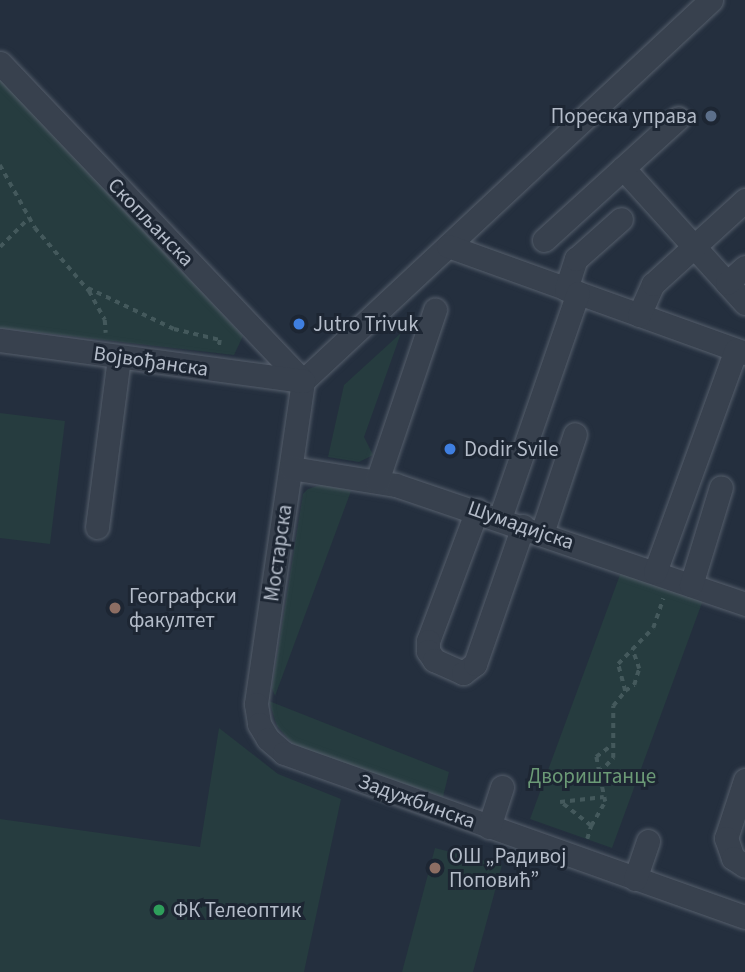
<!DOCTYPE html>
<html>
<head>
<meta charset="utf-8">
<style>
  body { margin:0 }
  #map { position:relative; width:745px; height:972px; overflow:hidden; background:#242f3e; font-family:"Source Sans 3",sans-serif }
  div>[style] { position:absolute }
  .green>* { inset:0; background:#263c3f }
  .path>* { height:3.5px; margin-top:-1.75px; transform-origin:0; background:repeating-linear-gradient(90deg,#44595c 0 5px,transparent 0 10px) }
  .roads { filter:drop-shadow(0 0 2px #565f6c) drop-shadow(0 0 2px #565f6c) }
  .minor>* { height:23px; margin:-11.5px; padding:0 11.5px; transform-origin:11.5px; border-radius:11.5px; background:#38414e }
  .dots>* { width:19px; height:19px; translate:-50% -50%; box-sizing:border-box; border:4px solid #1d2633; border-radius:50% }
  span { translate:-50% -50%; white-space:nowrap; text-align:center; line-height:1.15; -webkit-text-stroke:6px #1d2633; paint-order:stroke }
  .poi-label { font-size:21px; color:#b4bcc9 }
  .right { translate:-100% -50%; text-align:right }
  .left { translate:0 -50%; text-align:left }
  .street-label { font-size:21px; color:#b4bcc9 }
  .park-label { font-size:21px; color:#6b9a76 }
</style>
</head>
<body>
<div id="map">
  <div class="green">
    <i style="clip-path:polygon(0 78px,243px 336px,234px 355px,0 328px)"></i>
    <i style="clip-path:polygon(401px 333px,364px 437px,373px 455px,359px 462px,328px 457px,344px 385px)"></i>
    <i style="clip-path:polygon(0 413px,65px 421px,50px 544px,0 538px)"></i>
    <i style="clip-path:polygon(323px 484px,351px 491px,275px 696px,272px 688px,303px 494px,308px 489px)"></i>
    <i style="clip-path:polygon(621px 572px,703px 600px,612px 848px,530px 819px)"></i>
    <i style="clip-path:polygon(269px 701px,449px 772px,443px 797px,312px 753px,292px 743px,277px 726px)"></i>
    <i style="clip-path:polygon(219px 728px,278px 774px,341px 799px,304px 972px,0 972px,0 819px,200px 847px)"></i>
    <i style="clip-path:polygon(435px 848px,502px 865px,473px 972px,402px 972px)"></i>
  </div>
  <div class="path">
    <i style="left:0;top:165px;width:72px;rotate:60.9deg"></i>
    <i style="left:35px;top:228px;width:83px;rotate:49.4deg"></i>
    <i style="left:89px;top:291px;width:33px;rotate:61deg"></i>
    <i style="left:105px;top:320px;width:13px;rotate:86deg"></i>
    <i style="left:0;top:247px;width:41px;rotate:-45deg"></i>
    <i style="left:88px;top:288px;width:95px;rotate:25.5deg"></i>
    <i style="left:174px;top:329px;width:47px;rotate:13.4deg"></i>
    <i style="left:220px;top:340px;width:7px;rotate:98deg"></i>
    <i style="left:625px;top:691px;width:11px;rotate:-34deg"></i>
    <i style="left:634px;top:685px;width:17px;rotate:-73deg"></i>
    <i style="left:639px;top:669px;width:21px;rotate:-109deg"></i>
    <i style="left:599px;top:772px;width:15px;rotate:-101deg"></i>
    <i style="left:596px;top:757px;width:21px;rotate:-37deg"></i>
    <i style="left:591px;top:826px;width:39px;rotate:-142deg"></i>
    <i style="left:560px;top:802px;width:44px;rotate:-6.5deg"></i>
    <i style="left:587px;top:839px;width:14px;rotate:-73deg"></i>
    <i style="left:591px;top:826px;width:28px;rotate:-60deg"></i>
    <i style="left:605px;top:802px;width:30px;rotate:-102deg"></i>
    <i style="left:599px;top:773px;width:21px;rotate:-47deg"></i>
    <i style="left:613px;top:758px;width:52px;rotate:-90deg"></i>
    <i style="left:613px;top:706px;width:19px;rotate:-51deg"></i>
    <i style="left:625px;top:691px;width:28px;rotate:-105deg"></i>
    <i style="left:618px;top:664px;width:50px;rotate:-45.8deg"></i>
    <i style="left:653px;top:628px;width:31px;rotate:-71deg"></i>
  </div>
  <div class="roads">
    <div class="minor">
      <i style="left:711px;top:0;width:558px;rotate:136.96deg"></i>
      <i style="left:303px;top:381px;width:326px;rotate:98.3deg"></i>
      <i style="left:256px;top:704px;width:20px;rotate:81deg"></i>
      <i style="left:259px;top:724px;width:17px;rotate:59deg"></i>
      <i style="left:268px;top:739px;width:21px;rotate:41deg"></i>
      <i style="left:284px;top:753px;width:489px;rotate:19.6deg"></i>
      <i style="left:0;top:63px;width:439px;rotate:46.4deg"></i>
      <i style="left:623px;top:168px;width:182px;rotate:47.9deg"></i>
      <i style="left:544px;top:240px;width:181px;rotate:-42.3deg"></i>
      <i style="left:448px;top:246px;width:316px;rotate:19.8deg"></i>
      <i style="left:727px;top:283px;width:24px;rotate:-42deg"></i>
      <i style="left:566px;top:289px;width:32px;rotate:-72deg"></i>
      <i style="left:576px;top:259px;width:60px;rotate:-41.6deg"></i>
      <i style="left:639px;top:315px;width:34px;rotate:-66deg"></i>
      <i style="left:653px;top:284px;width:125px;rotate:-42.4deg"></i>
      <i style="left:0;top:340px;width:306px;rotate:7.7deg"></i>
      <i style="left:291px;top:468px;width:106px;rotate:9.2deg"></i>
      <i style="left:396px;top:485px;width:369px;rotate:18.8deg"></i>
      <i style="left:377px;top:481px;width:181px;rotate:-71.3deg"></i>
      <i style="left:477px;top:510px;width:140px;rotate:110.5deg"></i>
      <i style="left:428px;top:641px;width:10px;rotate:90deg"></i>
      <i style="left:428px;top:651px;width:11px;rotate:56deg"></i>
      <i style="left:434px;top:660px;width:32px;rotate:24deg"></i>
      <i style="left:463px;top:673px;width:15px;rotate:-37deg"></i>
      <i style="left:475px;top:664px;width:146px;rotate:-70.8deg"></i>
      <i style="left:500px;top:518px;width:238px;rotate:-70.9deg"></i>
      <i style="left:97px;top:527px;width:171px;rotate:-82.6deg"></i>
      <i style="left:542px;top:533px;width:104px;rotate:-71.6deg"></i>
      <i style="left:655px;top:572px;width:236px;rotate:-70deg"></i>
      <i style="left:691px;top:585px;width:102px;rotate:-73deg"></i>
      <i style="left:745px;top:780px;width:61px;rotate:108.1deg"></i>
      <i style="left:726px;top:838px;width:21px;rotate:71deg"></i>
      <i style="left:733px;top:858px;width:14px;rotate:34deg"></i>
      <i style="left:489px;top:827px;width:42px;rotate:-72deg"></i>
      <i style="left:635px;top:879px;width:40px;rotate:-71.1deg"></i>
    </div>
  </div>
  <div class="dots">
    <i style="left:711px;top:116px;background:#5c6f8a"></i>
    <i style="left:299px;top:324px;background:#3f7fe0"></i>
    <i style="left:450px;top:449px;background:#3f7fe0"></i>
    <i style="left:115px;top:608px;background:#8d6e63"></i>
    <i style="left:435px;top:868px;background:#8d6e63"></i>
    <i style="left:159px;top:910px;background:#2e9e5b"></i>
  </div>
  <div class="poi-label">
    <span class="right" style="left:697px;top:116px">Пореска управа</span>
    <span class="left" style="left:313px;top:324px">Jutro Trivuk</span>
    <span class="left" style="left:464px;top:449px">Dodir Svile</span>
    <span class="left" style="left:129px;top:608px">Географски<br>факултет</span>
    <span class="left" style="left:449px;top:868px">ОШ „Радивој<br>Поповић”</span>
    <span class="left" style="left:173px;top:910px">ФК Телеоптик</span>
  </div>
  <div class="street-label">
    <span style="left:151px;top:222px;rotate:46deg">Скопљанска</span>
    <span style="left:151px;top:361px;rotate:8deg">Војвођанска</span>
    <span style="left:521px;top:525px;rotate:19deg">Шумадијска</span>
    <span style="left:278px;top:553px;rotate:-82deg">Мостарска</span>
    <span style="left:417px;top:801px;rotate:20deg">Задужбинска</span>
  </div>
  <div class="park-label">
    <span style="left:592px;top:776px">Двориштанце</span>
  </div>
</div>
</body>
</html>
